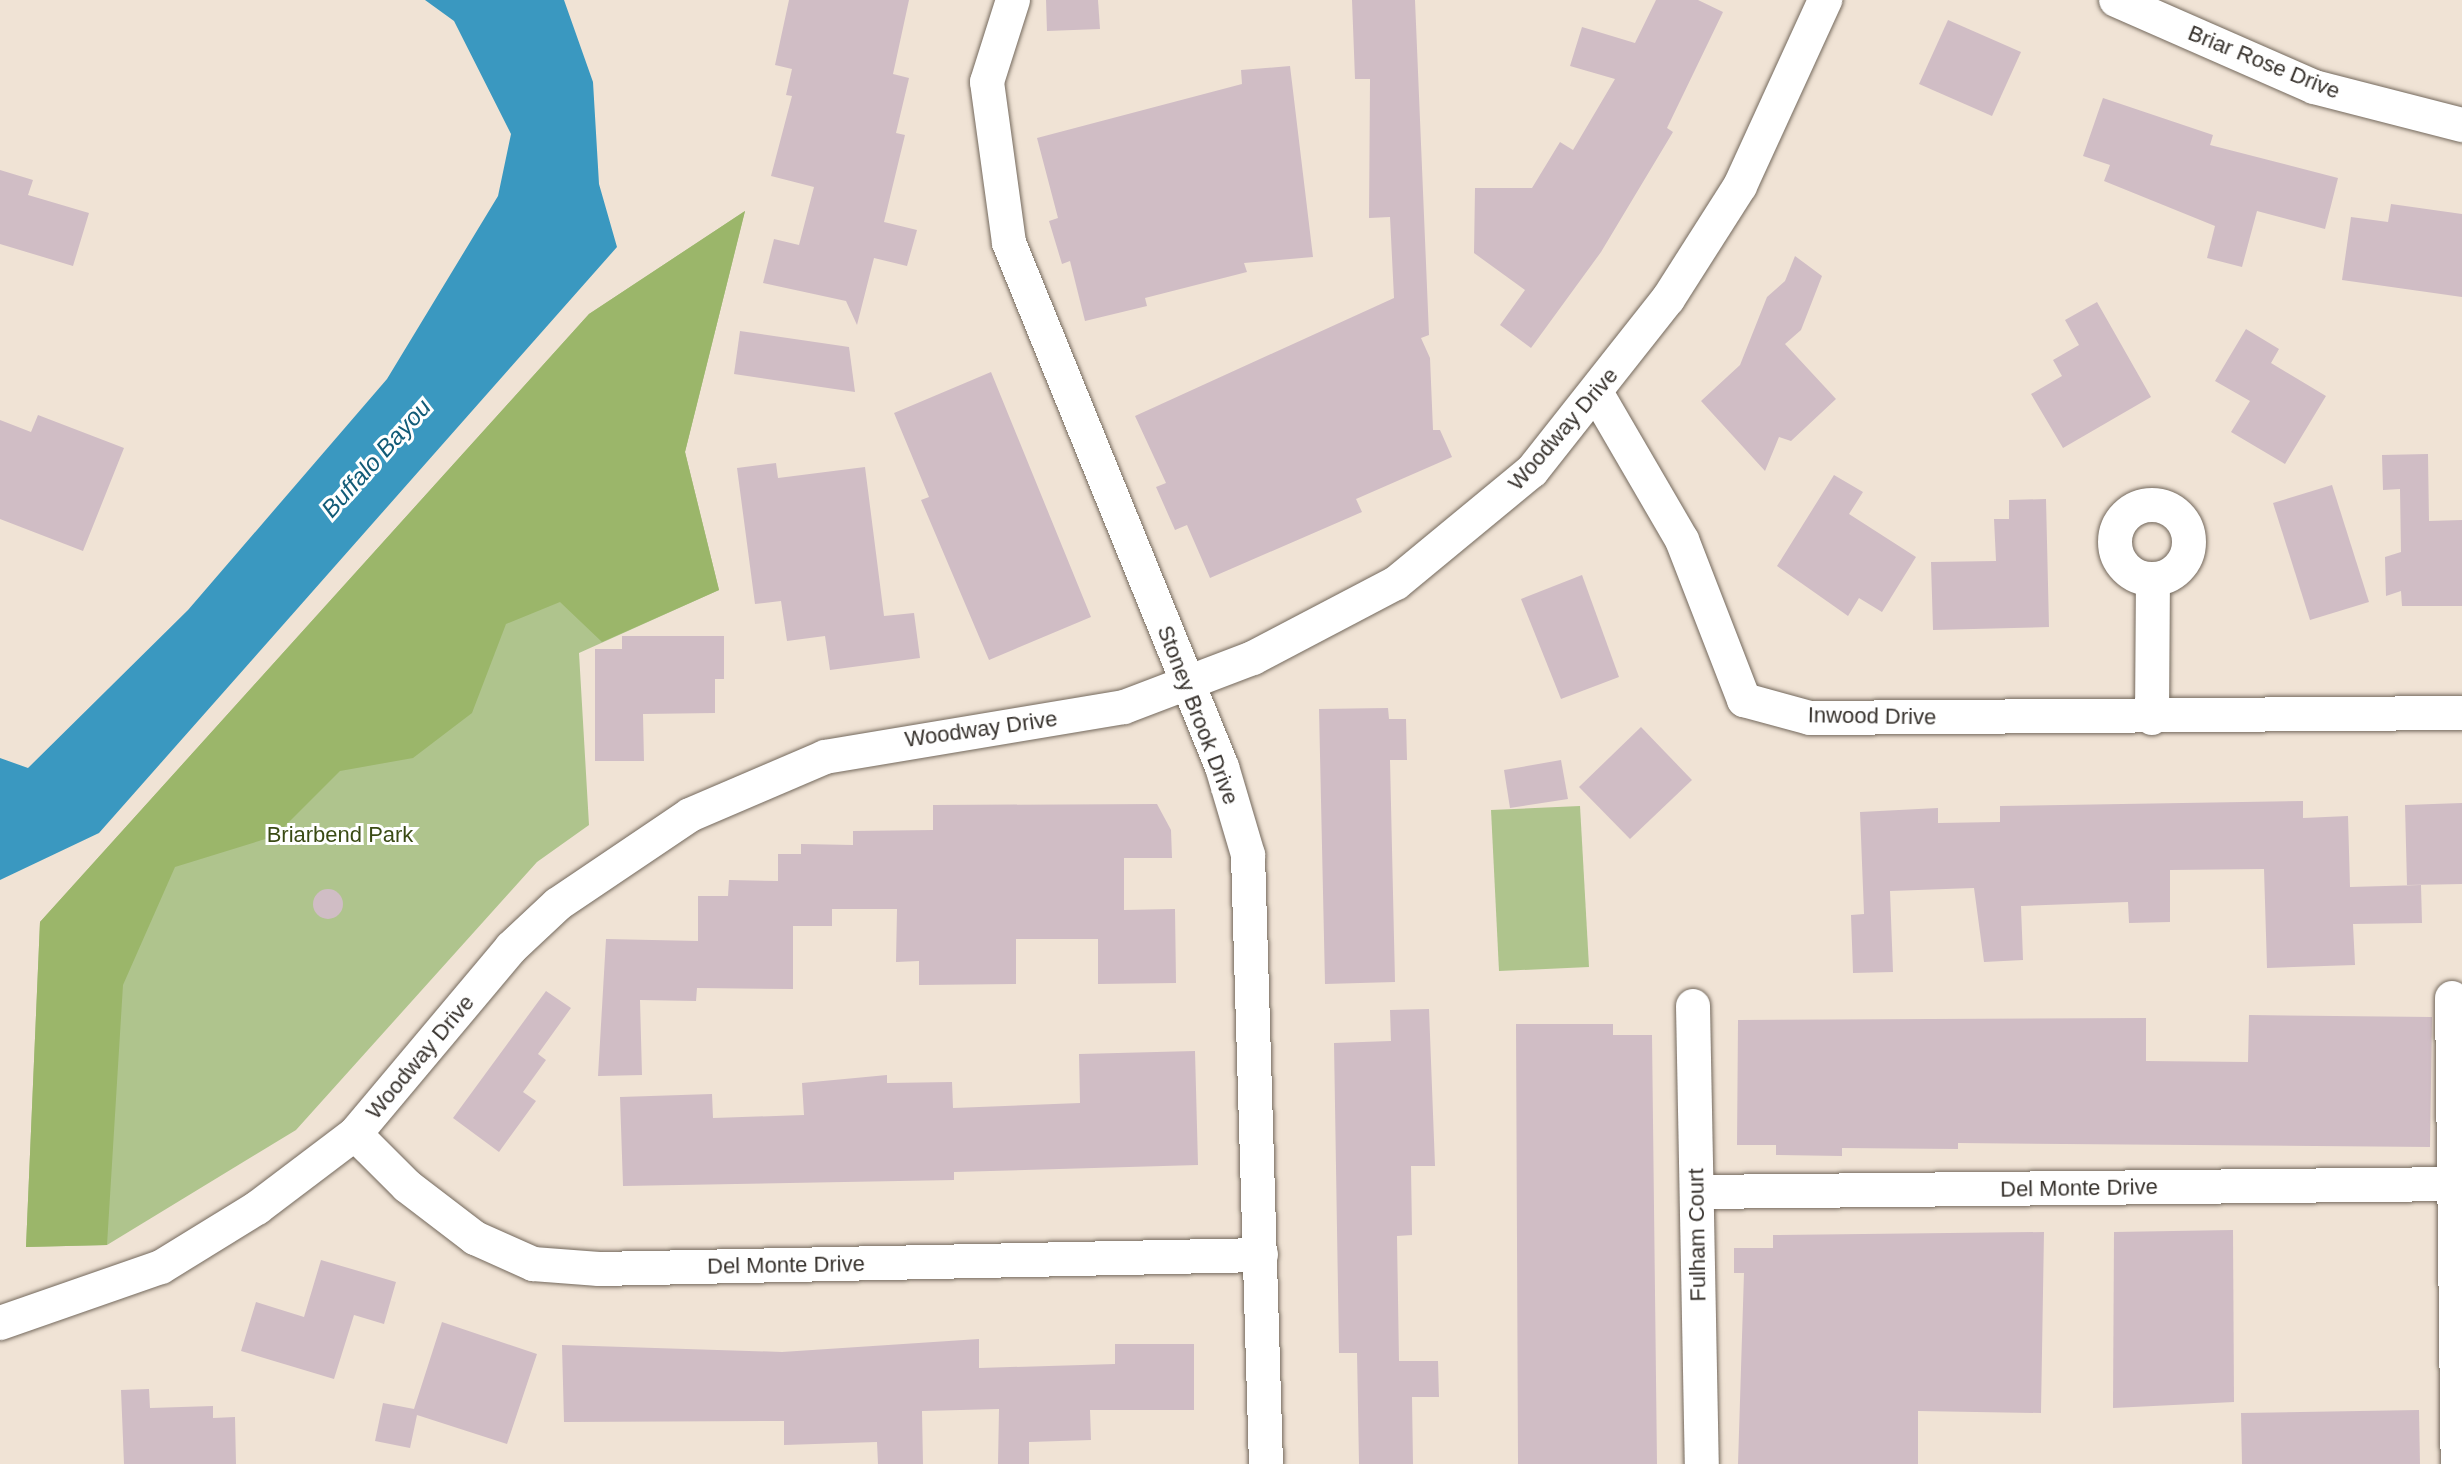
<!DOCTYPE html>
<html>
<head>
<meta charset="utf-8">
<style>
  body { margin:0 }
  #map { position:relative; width:2462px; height:1464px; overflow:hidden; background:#f0e3d5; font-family:Helvetica,sans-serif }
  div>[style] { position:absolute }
  .green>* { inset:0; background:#afc48d }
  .forest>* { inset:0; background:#9bb66a }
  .water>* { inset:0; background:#3a98c0 }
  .building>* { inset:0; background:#d0bdc5 }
  .round { border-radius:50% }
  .roads { filter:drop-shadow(0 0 2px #74695d) drop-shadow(0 0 2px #74695d) }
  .minor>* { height:34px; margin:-17px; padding:0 17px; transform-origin:17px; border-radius:17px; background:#fff }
  .minor>.ring { margin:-17px; padding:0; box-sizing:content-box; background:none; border:34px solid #fff; border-radius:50% }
  span { translate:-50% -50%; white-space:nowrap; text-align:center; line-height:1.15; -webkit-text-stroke:6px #fff; paint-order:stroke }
  .street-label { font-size:22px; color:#37322d }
  .park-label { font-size:22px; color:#3a4b14 }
  .water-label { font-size:24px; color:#125b77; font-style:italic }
</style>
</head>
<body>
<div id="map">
  <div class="green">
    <i style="clip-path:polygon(745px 211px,685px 452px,719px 590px,579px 653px,589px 825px,537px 862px,296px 1130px,107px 1245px,26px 1247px,40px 922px,589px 314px)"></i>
    <i style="clip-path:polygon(1580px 806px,1589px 967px,1499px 971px,1491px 810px)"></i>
  </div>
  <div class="forest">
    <i style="clip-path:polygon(745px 211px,685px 452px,719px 590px,602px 642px,560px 602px,506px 624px,472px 713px,413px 758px,340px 771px,275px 836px,175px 867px,123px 985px,107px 1245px,26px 1247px,40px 922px,589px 314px)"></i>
  </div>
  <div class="water">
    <i style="clip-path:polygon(425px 0,564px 0,593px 82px,599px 184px,617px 247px,99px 833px,0 880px,0 758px,28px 768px,188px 610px,387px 379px,498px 196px,511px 134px,454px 21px)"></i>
  </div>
  <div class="building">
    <i style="clip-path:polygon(789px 0,909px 0,893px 74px,909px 78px,896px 133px,905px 135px,884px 222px,917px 230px,907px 266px,874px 258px,857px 325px,846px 301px,763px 283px,774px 239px,799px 245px,814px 187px,771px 176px,792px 96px,786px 95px,792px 69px,775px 65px)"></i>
    <i style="clip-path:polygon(1046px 0,1098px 0,1100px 29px,1047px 31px)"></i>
    <i style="clip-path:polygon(1352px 0,1415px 0,1429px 335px,1421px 338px,1430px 358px,1433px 430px,1440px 430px,1452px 457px,1356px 499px,1362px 512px,1210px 578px,1187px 525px,1175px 530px,1156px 487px,1166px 483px,1135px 416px,1394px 298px,1390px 217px,1369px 218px,1370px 79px,1355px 79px)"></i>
    <i style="clip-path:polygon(1656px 0,1698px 0,1723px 12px,1667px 128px,1673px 132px,1601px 252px,1531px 348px,1500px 325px,1525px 290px,1474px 253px,1475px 188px,1532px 188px,1560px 142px,1573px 150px,1615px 79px,1570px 66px,1582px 27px,1635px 43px)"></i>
    <i style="clip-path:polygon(1948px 20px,2021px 52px,1992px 116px,1919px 84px)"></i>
    <i style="clip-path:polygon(1290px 66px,1313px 257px,1244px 263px,1247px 272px,1145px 298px,1147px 306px,1085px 321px,1070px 261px,1062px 264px,1049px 221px,1058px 218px,1037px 138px,1242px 84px,1241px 70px)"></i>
    <i style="clip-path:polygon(2103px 98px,2213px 135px,2210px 145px,2338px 178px,2325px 229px,2257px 211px,2242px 267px,2207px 258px,2215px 226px,2104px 181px,2110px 165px,2083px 156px)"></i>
    <i style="clip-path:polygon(0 170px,33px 180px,28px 195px,89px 213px,73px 266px,0 244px)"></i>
    <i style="clip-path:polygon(2391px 204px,2462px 214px,2462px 297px,2342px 280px,2351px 217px,2388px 222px)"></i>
    <i style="clip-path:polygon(1795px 256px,1822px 276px,1801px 330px,1785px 344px,1836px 399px,1791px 441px,1779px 437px,1765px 471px,1701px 401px,1740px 365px,1767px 297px,1785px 281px)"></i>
    <i style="clip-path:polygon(2097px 302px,2151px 397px,2063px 448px,2031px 394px,2062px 376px,2053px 360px,2079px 345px,2065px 320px)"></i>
    <i style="clip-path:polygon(2246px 329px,2279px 349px,2271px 363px,2326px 396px,2285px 464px,2231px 432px,2250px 401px,2215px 381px)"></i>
    <i style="clip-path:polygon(740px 331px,849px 347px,855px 392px,734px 374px)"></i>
    <i style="clip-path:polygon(991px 372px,1091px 617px,989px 660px,921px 500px,929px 497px,894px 413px)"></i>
    <i style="clip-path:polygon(38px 415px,124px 448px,83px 551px,0 519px,0 420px,31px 432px)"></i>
    <i style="clip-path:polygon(2428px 454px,2429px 521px,2462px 520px,2462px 606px,2402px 606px,2401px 591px,2386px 596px,2385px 557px,2401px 552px,2400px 489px,2383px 490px,2382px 455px)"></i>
    <i style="clip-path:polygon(776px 463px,778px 478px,865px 467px,884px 616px,914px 613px,920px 658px,830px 670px,825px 636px,787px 641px,781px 601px,755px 604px,737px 468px)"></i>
    <i style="clip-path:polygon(1834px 475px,1863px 492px,1849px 514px,1916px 557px,1882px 612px,1859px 598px,1848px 616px,1777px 566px)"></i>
    <i style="clip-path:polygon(2332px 485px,2369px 602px,2310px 620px,2273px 503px)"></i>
    <i style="clip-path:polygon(2046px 499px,2049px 627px,1933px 630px,1931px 562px,1996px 561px,1994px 519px,2009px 519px,2009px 500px)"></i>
    <i style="clip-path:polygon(1582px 575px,1619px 677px,1561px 699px,1521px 599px)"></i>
    <i style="clip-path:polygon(622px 636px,724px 636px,724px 679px,715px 679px,715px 713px,643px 714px,644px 761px,595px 761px,595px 649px,622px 649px)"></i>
    <i style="clip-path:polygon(1388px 708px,1389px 719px,1406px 719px,1407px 760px,1390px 760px,1395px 982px,1325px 984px,1319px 709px)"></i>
    <i style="clip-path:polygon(1641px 727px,1692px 780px,1630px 839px,1579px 787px)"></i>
    <i style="clip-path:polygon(1561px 760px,1568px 799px,1510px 808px,1504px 770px)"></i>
    <i style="clip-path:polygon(2303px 801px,2303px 818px,2348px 816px,2350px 887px,2421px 885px,2422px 923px,2353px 924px,2355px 965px,2267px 968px,2264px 869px,2170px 870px,2170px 922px,2129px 923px,2128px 902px,2021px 906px,2023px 960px,1984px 962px,1974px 888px,1890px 891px,1893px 972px,1853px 973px,1851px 915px,1864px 914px,1860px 812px,1938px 808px,1938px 823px,2000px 822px,2000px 806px)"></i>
    <i style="clip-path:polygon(2462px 803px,2462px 884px,2407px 885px,2405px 805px)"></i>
    <i style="clip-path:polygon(1157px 804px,1171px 830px,1172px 858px,1124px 858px,1124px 910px,1175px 909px,1176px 983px,1098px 984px,1098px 939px,1016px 939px,1016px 984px,919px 985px,919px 961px,896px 962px,897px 909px,832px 909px,832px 926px,793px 926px,793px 989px,697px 988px,696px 1001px,640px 1000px,642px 1075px,598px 1076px,606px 939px,698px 941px,698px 896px,728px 896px,729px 880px,778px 881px,778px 854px,801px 854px,801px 844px,853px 845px,853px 831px,933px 830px,933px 805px)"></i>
    <i class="round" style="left:313px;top:889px;width:30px;height:30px"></i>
    <i style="clip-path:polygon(546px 991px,571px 1008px,538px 1054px,546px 1060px,523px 1092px,536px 1101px,499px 1152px,453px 1118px)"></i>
    <i style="clip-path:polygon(1429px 1009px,1435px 1166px,1411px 1166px,1412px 1235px,1397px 1236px,1399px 1361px,1438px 1361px,1439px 1397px,1412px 1397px,1413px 1464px,1359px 1464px,1357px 1353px,1339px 1353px,1334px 1043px,1391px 1041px,1390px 1010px)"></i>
    <i style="clip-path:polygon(2249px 1015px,2432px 1017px,2430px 1147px,1958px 1143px,1958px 1149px,1842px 1148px,1842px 1156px,1776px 1155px,1776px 1145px,1737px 1145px,1738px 1020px,2146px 1018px,2146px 1061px,2248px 1062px)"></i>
    <i style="clip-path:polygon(1516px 1024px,1613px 1024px,1613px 1035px,1652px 1035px,1657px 1464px,1518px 1464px)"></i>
    <i style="clip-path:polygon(1195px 1051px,1198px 1165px,954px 1172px,954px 1180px,623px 1186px,620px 1097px,712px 1094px,713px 1118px,804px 1115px,802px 1083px,887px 1075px,887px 1083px,952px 1082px,953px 1108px,1080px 1103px,1079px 1054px)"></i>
    <i style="clip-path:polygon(2233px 1230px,2234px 1402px,2113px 1408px,2114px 1232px)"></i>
    <i style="clip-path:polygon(2044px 1232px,2041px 1413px,1918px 1411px,1918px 1464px,1738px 1464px,1744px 1273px,1734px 1273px,1734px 1248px,1773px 1248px,1773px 1235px)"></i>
    <i style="clip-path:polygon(321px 1260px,396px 1282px,384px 1324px,354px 1315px,334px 1379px,241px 1351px,256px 1302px,304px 1317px)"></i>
    <i style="clip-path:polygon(442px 1322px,537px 1354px,507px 1444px,417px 1415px,410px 1448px,375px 1441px,383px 1403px,414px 1409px)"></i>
    <i style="clip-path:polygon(979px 1339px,979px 1368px,1115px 1364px,1115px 1344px,1194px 1344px,1194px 1410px,1090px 1410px,1091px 1440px,1029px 1442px,1029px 1464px,998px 1464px,999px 1409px,922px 1411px,923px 1464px,878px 1464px,877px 1442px,784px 1445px,784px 1421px,564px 1422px,562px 1345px,782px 1352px)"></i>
    <i style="clip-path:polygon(149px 1389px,150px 1408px,213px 1406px,213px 1418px,235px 1417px,236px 1464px,124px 1464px,121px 1390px)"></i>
    <i style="clip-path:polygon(2419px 1410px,2420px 1464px,2242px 1464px,2241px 1413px)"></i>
  </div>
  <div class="roads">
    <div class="minor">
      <i style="left:1013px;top:0;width:86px;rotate:107.6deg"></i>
      <i style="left:987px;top:82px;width:162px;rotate:82.2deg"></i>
      <i style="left:1009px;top:243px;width:566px;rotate:67.88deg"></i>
      <i style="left:1222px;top:767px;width:92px;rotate:73.5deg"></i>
      <i style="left:1248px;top:855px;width:609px;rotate:88.31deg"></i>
      <i style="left:2116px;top:0;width:216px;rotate:23.7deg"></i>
      <i style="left:2314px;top:87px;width:153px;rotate:14.4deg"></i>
      <i style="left:1597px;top:394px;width:169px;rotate:59.8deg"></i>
      <i style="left:1682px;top:540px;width:172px;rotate:68.8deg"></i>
      <i style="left:1744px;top:700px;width:68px;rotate:15.3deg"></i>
      <i style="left:1810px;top:718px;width:652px;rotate:-0.44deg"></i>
      <i class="ring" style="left:2115px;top:505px;width:40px;height:40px"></i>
      <i style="left:2152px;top:718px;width:139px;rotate:-89.6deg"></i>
      <i style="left:2452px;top:998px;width:466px;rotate:89.3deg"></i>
      <i style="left:1693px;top:1006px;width:458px;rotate:88.9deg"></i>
      <i style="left:355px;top:1134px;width:74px;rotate:45deg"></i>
      <i style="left:407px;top:1186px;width:86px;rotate:37.4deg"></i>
      <i style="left:475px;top:1238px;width:64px;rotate:24.1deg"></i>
      <i style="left:533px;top:1264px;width:66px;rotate:4.3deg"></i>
      <i style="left:599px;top:1269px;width:662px;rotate:-1.21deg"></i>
      <i style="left:1697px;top:1192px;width:765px;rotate:-0.6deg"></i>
      <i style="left:0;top:1323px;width:170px;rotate:-19.2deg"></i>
      <i style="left:161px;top:1267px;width:113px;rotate:-31.6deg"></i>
      <i style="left:257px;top:1208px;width:123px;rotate:-37.1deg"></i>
      <i style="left:355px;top:1134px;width:243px;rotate:-50deg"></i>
      <i style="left:511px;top:948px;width:64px;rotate:-43.1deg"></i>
      <i style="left:558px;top:904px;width:159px;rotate:-34deg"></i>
      <i style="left:690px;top:815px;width:147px;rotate:-23.2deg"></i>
      <i style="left:825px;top:757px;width:303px;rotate:-9.5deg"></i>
      <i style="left:1124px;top:707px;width:138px;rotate:-20.8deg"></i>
      <i style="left:1253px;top:658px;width:161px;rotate:-27.7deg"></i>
      <i style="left:1396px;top:583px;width:176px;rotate:-39.5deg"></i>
      <i style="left:1532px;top:471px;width:219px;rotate:-51.7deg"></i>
      <i style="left:1668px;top:299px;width:134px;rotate:-57.5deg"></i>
      <i style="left:1740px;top:186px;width:205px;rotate:-65.4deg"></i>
    </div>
  </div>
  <div class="street-label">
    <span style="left:2264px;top:62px;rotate:22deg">Briar Rose Drive</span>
    <span style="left:1563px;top:429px;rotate:-49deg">Woodway Drive</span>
    <span style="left:1198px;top:715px;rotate:69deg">Stoney Brook Drive</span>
    <span style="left:1872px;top:716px;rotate:1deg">Inwood Drive</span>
    <span style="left:981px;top:729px;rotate:-8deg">Woodway Drive</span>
    <span style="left:420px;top:1057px;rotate:-50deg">Woodway Drive</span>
    <span style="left:2079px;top:1188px;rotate:-1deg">Del Monte Drive</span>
    <span style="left:1697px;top:1235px;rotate:-91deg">Fulham Court</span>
    <span style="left:786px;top:1265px;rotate:-1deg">Del Monte Drive</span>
  </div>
  <div class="park-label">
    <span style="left:340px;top:835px">Briarbend Park</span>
  </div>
  <div class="water-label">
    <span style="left:376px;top:458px;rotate:-48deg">Buffalo Bayou</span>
  </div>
</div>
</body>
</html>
